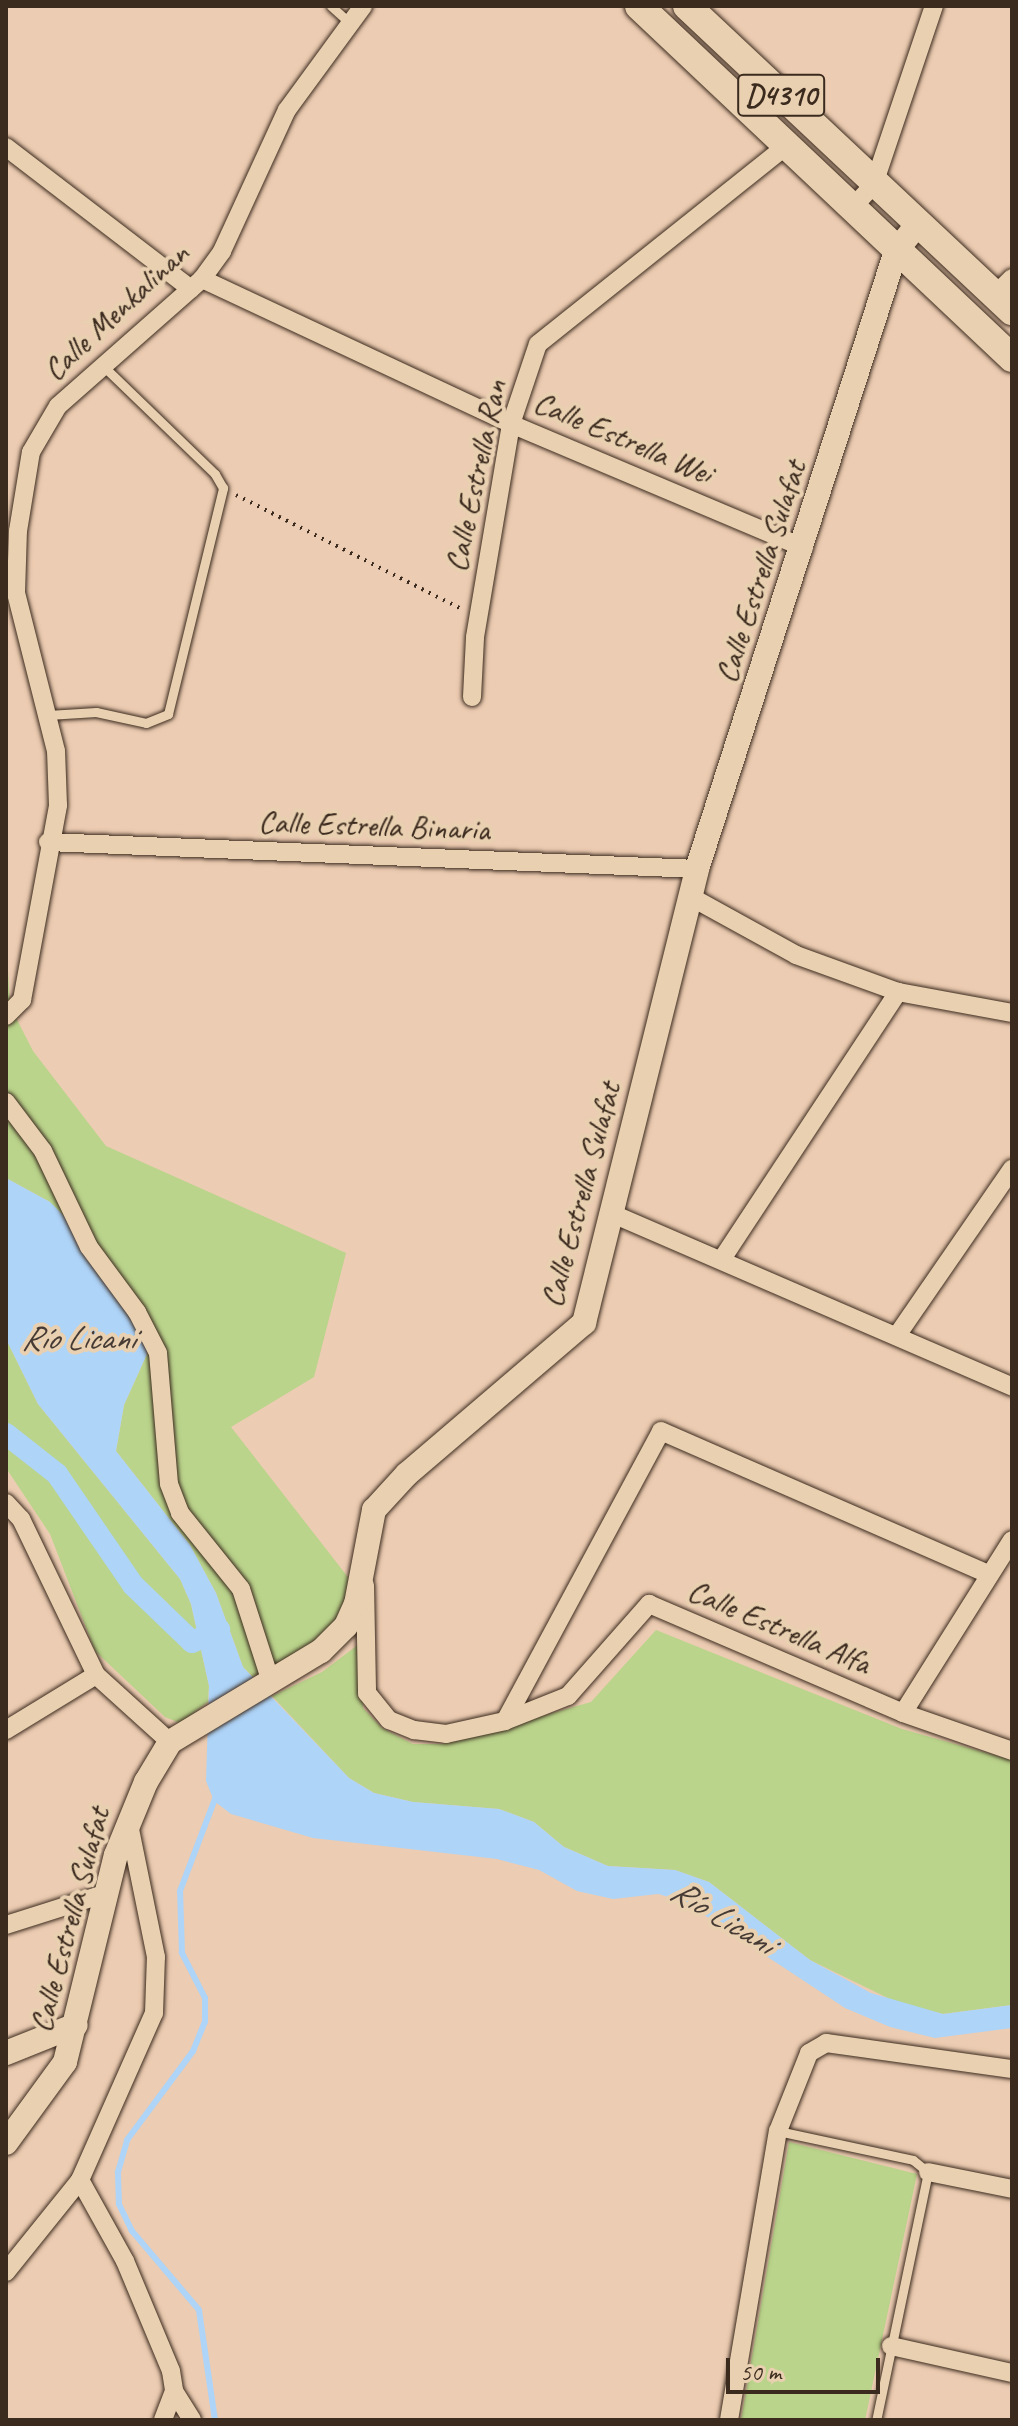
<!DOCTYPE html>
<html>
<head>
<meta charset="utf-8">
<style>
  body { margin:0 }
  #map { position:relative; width:1018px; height:2426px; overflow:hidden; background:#ecccb2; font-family:Caveat,sans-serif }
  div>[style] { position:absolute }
  .green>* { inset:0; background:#bad48b }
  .water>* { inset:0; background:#aed4f8 }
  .stream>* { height:6px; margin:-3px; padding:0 3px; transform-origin:3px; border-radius:3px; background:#aed4f8 }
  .canal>* { height:22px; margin:-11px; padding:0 11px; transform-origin:11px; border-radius:11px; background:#aed4f8 }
  .path>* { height:4px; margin-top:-2px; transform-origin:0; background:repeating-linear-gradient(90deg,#3b2a1e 0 2px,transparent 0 8px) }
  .roads { filter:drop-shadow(0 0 2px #3b2a1e) drop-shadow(0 0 2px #3b2a1e) }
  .lane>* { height:9px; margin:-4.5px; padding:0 4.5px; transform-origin:4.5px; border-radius:4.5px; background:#e8d0b0 }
  .street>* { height:18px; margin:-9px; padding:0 9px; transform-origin:9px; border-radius:9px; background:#e8d0b0 }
  .secondary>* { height:24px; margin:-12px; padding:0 12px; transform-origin:12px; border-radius:12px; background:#e8d0b0 }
  .primary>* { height:28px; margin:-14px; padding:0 14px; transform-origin:14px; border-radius:14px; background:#e8d0b0 }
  span { translate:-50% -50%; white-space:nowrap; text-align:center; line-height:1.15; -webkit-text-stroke:8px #e8d0b0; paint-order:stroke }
  .shield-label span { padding:2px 6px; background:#e8d0b0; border:2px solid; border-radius:6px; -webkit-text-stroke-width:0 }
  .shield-label { font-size:30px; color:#3b2a1e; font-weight:700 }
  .street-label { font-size:32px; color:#3b2a1e }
  .water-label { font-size:34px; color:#463b34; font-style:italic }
  .frame { position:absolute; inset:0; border:8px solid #3b2a1e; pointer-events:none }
  .scale { position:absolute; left:726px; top:2358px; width:154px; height:36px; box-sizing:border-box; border:4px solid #3b2a1e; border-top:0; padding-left:10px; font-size:24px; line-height:28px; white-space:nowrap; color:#3b2a1e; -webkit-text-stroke:6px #e8d0b0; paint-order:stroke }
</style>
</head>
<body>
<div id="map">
  <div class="green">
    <i style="clip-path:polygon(6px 935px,10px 1006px,33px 1051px,106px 1146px,346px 1253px,314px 1377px,231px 1427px,358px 1590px,349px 1614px,321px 1638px,253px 1677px,243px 1667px,216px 1593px,190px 1545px,116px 1451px,124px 1405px,147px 1354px,50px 1202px,6px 1178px)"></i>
    <i style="clip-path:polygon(6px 1339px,38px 1404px,180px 1579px,191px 1604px,209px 1686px,208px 1702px,180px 1723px,165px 1717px,95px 1651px,50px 1534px,6px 1468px)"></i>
    <i style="clip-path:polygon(656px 1630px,902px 1729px,1012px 1760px,1012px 2005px,943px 2014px,898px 2003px,810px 1960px,709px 1882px,675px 1870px,608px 1866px,564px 1847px,534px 1822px,499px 1809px,413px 1802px,374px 1793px,349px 1778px,272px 1696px,322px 1672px,363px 1641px,363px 1708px,382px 1728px,413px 1744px,442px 1744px,591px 1702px)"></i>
    <i style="clip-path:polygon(789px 2142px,917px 2174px,865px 2420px,741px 2420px)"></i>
  </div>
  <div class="water">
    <i style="clip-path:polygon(6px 1178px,50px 1202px,81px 1233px,148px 1325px,147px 1354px,124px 1405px,116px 1451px,190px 1545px,216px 1593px,243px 1667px,349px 1778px,374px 1793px,413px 1802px,499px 1809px,534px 1822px,564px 1847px,608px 1866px,675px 1870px,709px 1882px,810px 1960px,871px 1993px,943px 2014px,1012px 2005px,1012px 2028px,935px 2038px,890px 2027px,845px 2008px,683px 1901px,658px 1894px,613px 1899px,577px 1891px,539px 1870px,497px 1859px,313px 1838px,231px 1814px,214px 1801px,206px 1781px,209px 1686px,191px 1604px,180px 1579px,38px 1404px,6px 1339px)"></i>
  </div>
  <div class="stream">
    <i style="left:215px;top:2420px;width:111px;rotate:-98.3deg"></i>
    <i style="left:199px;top:2310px;width:104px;rotate:-130.3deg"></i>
    <i style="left:132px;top:2231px;width:30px;rotate:-116deg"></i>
    <i style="left:119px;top:2204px;width:32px;rotate:-92deg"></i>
    <i style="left:118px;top:2172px;width:33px;rotate:-74deg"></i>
    <i style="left:127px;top:2140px;width:111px;rotate:-53.4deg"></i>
    <i style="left:193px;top:2051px;width:31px;rotate:-68deg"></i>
    <i style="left:205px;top:2022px;width:24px;rotate:-90deg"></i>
    <i style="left:205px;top:1998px;width:51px;rotate:-117.1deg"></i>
    <i style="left:182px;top:1953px;width:62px;rotate:-91.8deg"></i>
    <i style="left:180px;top:1891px;width:102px;rotate:-69.2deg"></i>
  </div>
  <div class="canal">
    <i style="left:6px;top:1434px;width:65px;rotate:38.1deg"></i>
    <i style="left:57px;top:1474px;width:135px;rotate:55.6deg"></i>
    <i style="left:133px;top:1585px;width:82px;rotate:44deg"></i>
    <i style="left:192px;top:1642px;width:30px;rotate:-24deg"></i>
  </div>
  <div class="path">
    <i style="left:236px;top:495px;width:251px;rotate:26.8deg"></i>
  </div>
  <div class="roads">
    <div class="lane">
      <i style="left:331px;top:6px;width:24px;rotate:42deg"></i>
      <i style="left:48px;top:715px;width:48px;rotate:-3.6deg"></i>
      <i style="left:96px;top:712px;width:51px;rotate:12.4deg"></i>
      <i style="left:146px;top:723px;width:24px;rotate:-22deg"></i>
      <i style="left:168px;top:714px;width:233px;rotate:-76.3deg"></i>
      <i style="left:223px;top:488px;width:16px;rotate:-120deg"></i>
      <i style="left:215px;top:474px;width:156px;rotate:-136deg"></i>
      <i style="left:778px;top:2131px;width:138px;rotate:12.1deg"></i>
      <i style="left:913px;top:2160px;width:19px;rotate:39deg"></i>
      <i style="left:928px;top:2172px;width:253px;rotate:101.8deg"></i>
    </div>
    <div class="street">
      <i style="left:6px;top:147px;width:233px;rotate:37.5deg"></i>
      <i style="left:851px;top:209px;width:34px;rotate:-47deg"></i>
      <i style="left:874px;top:184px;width:188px;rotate:-71.4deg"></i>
      <i style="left:202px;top:279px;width:341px;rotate:25.1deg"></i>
      <i style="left:511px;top:424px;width:318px;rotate:22.9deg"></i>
      <i style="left:995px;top:295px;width:24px;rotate:-45deg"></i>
      <i style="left:472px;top:697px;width:60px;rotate:-87.1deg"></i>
      <i style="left:475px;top:637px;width:216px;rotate:-80.4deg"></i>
      <i style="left:511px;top:424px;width:84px;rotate:-71.4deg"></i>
      <i style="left:538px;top:344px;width:316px;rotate:-38.6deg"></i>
      <i style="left:48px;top:842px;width:650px;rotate:2.38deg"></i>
      <i style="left:691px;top:897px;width:120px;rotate:28.9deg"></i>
      <i style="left:796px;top:955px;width:109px;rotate:19.9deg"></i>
      <i style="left:898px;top:992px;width:116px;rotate:10.4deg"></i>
      <i style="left:6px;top:1016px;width:23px;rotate:-45deg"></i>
      <i style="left:22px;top:1000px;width:198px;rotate:-79.5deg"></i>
      <i style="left:58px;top:805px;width:54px;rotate:-92.1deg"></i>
      <i style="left:56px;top:751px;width:163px;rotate:-104.2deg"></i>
      <i style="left:16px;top:593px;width:62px;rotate:-88.2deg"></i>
      <i style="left:18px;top:531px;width:80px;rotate:-80.7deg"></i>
      <i style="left:31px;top:452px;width:53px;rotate:-59.6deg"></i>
      <i style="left:58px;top:406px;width:192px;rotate:-41.4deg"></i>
      <i style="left:202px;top:279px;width:34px;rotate:-54deg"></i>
      <i style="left:222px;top:251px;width:155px;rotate:-65.3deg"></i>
      <i style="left:287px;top:110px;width:129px;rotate:-53.8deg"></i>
      <i style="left:6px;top:1102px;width:61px;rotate:52.9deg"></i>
      <i style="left:43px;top:1151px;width:106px;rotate:64.4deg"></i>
      <i style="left:89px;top:1247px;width:81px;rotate:53.6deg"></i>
      <i style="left:137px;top:1312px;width:46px;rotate:62.9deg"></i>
      <i style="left:158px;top:1353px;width:131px;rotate:85.2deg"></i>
      <i style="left:169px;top:1484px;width:31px;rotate:69deg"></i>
      <i style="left:180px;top:1513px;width:97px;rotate:51.2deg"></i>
      <i style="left:241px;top:1589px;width:95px;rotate:72.1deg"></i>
      <i style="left:613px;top:1214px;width:435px;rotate:23.4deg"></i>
      <i style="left:722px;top:1259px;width:320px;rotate:-56.6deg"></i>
      <i style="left:898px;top:1334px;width:201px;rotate:-55.4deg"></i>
      <i style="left:6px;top:1503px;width:22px;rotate:47deg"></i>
      <i style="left:21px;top:1519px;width:173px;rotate:64.3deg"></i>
      <i style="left:96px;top:1675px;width:100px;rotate:42.2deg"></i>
      <i style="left:365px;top:1585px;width:108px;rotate:88.9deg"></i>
      <i style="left:367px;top:1693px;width:35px;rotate:51deg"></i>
      <i style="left:389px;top:1720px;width:27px;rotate:22deg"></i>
      <i style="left:414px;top:1730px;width:32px;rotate:7deg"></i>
      <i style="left:446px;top:1734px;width:60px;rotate:-12.4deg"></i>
      <i style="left:505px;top:1721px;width:68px;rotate:-21.6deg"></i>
      <i style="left:568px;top:1696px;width:123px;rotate:-48.6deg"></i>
      <i style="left:649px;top:1604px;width:276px;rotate:23.2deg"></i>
      <i style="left:903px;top:1713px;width:115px;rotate:19.2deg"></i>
      <i style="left:903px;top:1713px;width:204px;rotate:-57.8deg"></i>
      <i style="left:505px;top:1721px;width:329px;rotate:-61.7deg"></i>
      <i style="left:661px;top:1431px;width:358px;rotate:23.6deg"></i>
      <i style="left:6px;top:1730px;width:105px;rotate:-31.4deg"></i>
      <i style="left:6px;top:1925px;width:106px;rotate:-17.6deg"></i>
      <i style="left:928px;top:2172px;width:86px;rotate:11.4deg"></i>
      <i style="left:80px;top:2180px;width:93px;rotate:60.9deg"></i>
      <i style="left:125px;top:2261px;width:119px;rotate:67.3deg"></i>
      <i style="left:171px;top:2371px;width:20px;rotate:81deg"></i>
      <i style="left:174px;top:2391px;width:31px;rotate:111deg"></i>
      <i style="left:6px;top:2272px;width:118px;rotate:-51.2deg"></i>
      <i style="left:80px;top:2180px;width:183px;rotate:-66.1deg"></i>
      <i style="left:154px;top:2013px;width:56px;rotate:-88deg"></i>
      <i style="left:156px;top:1957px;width:136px;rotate:-101.5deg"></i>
      <i style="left:891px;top:2346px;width:124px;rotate:12.6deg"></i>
      <i style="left:174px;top:2391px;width:34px;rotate:58deg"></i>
      <i style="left:729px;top:2420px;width:293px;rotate:-80.4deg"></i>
      <i style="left:778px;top:2131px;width:84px;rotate:-68.3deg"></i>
      <i style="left:809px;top:2053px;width:20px;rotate:-30deg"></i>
      <i style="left:826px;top:2043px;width:188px;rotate:8deg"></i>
    </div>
    <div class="secondary">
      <i style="left:6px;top:2053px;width:75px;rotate:-21.8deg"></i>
      <i style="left:6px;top:2143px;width:100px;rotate:-53.9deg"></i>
      <i style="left:65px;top:2062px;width:213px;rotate:-76.2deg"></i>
      <i style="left:116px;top:1855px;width:79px;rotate:-67.7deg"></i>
      <i style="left:146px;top:1782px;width:47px;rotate:-59deg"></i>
      <i style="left:170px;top:1742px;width:176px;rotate:-31.1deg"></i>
      <i style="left:321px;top:1651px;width:35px;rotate:-45deg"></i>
      <i style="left:346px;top:1626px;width:24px;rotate:-66deg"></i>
      <i style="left:356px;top:1604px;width:96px;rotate:-79.2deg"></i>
      <i style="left:374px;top:1510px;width:49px;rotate:-47.5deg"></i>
      <i style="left:407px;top:1474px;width:233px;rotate:-40.5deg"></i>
      <i style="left:584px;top:1323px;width:468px;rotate:-76deg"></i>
      <i style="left:697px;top:869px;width:649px;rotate:-72.15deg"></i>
      <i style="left:896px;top:251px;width:35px;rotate:-51deg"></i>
    </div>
    <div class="primary">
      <i style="left:639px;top:6px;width:513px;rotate:43.34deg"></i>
      <i style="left:687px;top:6px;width:446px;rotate:43.2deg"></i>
    </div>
  </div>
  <div class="shield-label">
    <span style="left:781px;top:95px">D4310</span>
  </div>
  <div class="street-label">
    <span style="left:116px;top:312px;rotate:-43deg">Calle Menkalinan</span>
    <span style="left:623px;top:438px;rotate:23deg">Calle Estrella Wei</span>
    <span style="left:476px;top:476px;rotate:-78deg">Calle Estrella Ran</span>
    <span style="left:761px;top:572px;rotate:-72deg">Calle Estrella Sulafat</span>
    <span style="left:374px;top:826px;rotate:2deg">Calle Estrella Binaria</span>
    <span style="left:581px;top:1195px;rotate:-75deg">Calle Estrella Sulafat</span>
    <span style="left:779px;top:1627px;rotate:23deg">Calle Estrella Alfa</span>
    <span style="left:70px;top:1920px;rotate:-75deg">Calle Estrella Sulafat</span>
  </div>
  <div class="water-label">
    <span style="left:78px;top:1338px">Río Licani</span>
    <span style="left:723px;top:1916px;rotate:31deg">Río Licani</span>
  </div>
  <div class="frame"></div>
  <div class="scale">50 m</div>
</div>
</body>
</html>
